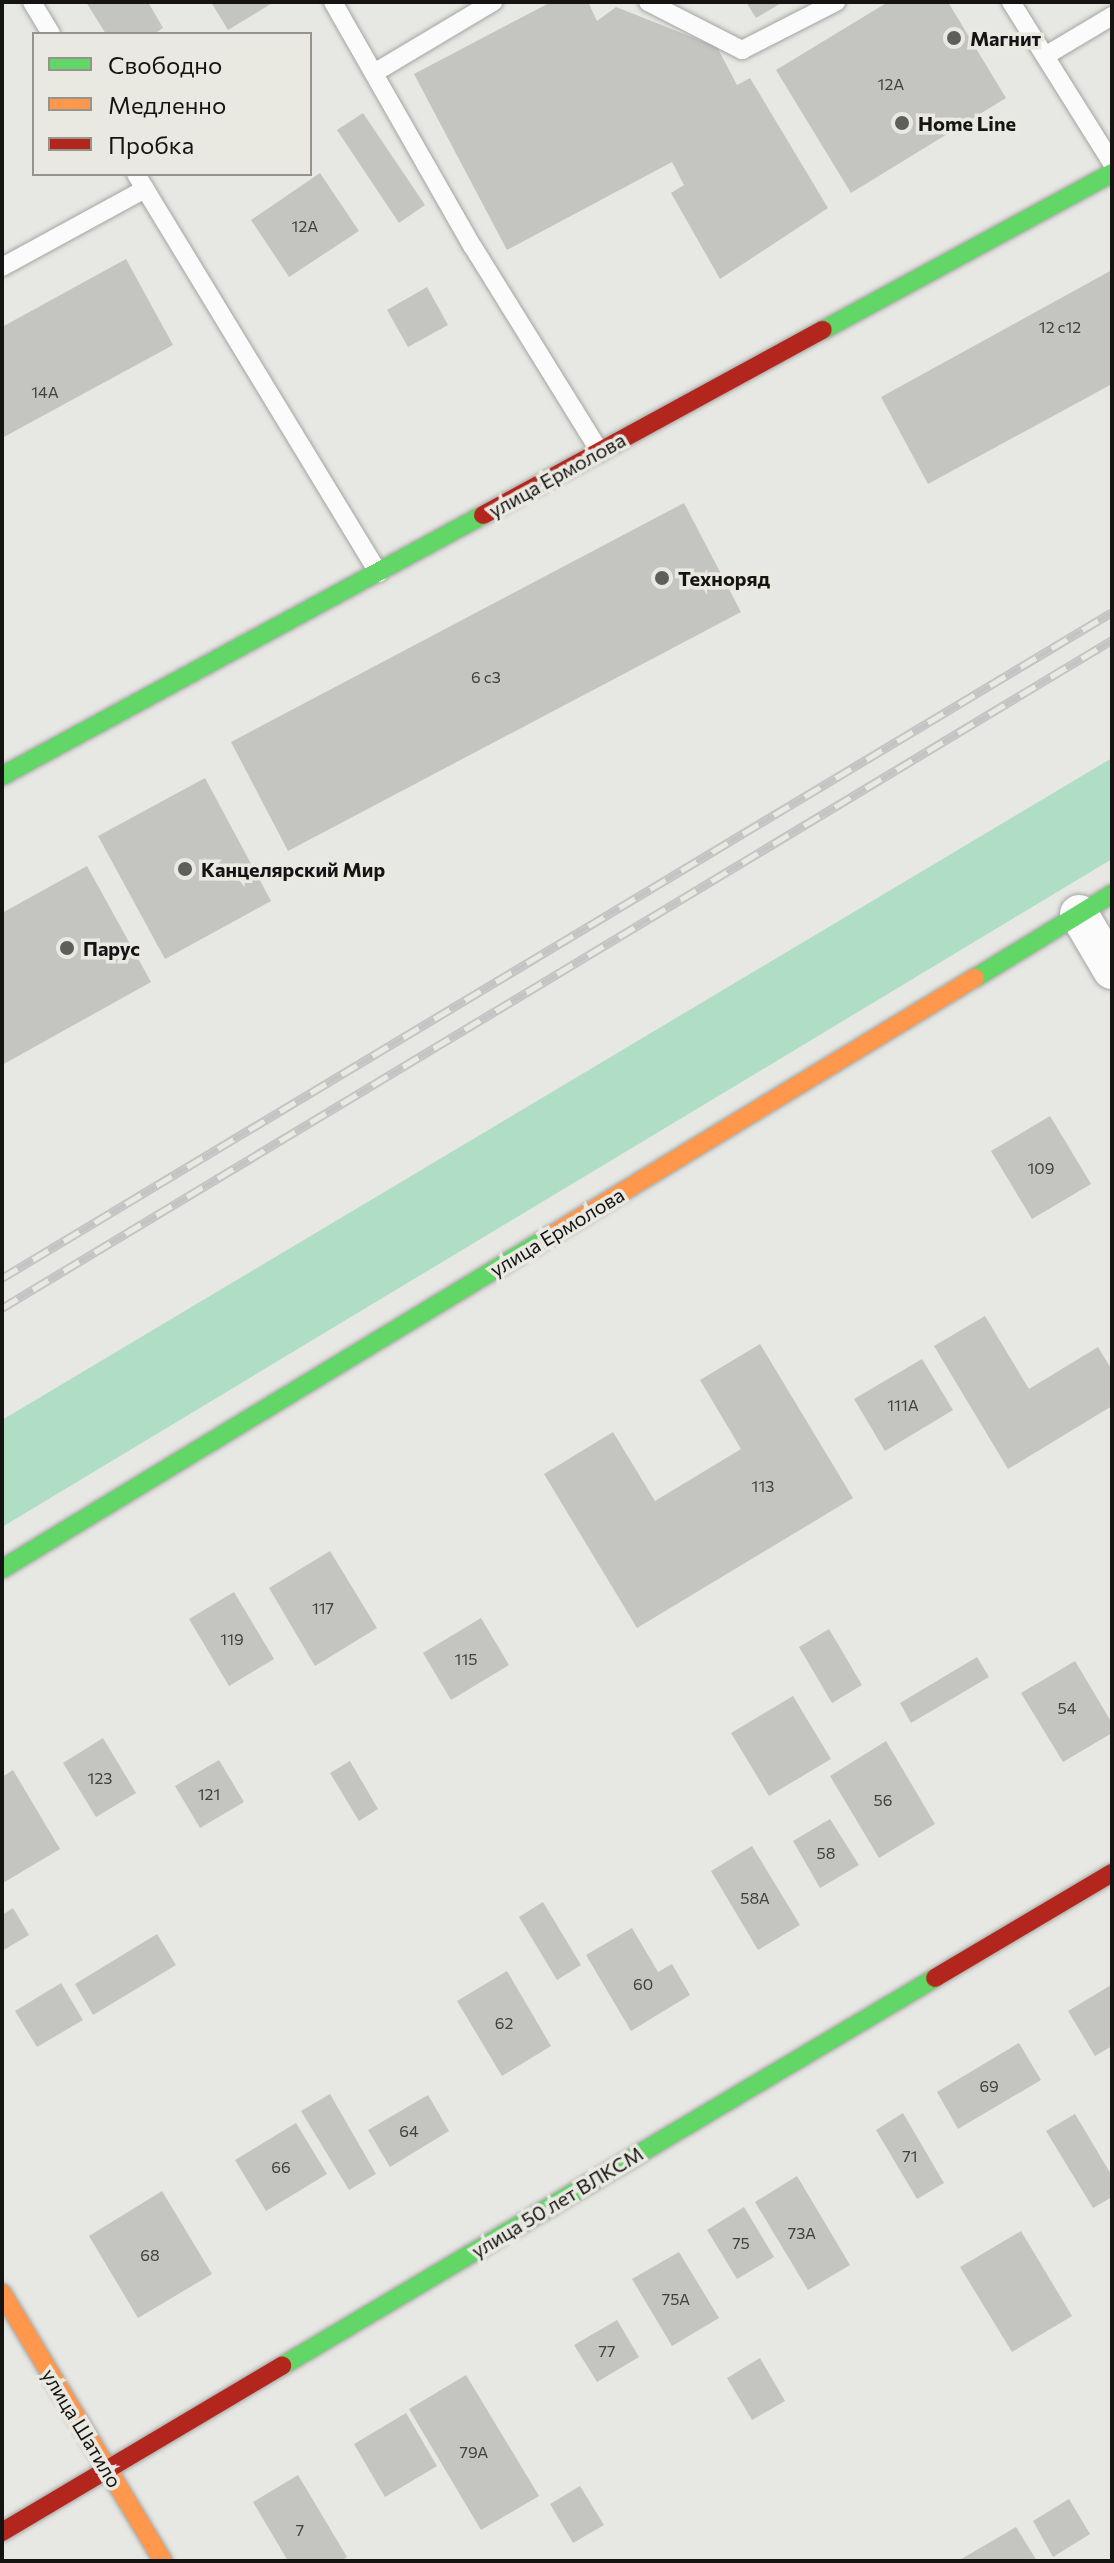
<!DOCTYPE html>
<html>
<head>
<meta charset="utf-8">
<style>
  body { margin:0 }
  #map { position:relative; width:1114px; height:2563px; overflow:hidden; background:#e7e7e3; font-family:Commissioner,sans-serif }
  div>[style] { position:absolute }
  .green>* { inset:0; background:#afdec5 }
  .building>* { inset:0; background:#c4c4c1 }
  .roads { filter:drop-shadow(0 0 2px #a4a4a2) drop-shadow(0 0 2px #a4a4a2) }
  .lane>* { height:18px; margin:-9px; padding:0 9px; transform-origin:9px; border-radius:9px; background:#fbfbfb }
  .street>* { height:38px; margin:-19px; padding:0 19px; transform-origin:19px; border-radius:19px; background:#fbfbfb }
  .fast>* { height:18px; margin:-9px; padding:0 9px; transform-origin:9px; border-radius:9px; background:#63d668 }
  .slow>* { height:18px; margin:-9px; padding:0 9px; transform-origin:9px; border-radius:9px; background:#ff974d }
  .jam>* { height:18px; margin:-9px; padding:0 9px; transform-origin:9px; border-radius:9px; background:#b3261e }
  .rail>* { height:9px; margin-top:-4.5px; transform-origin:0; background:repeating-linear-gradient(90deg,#e9e8e1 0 18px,#c4c4c4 0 36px); box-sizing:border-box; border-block:2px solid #c4c4c4 }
  .dots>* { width:22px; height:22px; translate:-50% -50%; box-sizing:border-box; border:4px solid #e9e8e1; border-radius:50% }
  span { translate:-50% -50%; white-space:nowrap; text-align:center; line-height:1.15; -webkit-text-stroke:7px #e9e8e1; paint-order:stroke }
  .number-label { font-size:16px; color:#41403e }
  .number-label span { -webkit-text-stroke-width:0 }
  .poi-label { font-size:20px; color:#151412; font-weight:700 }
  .left { translate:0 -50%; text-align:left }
  .street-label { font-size:20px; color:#151412 }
  .frame { position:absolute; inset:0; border:4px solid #151412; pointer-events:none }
  .legend { position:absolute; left:32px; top:32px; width:280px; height:144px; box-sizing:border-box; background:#e9e8e1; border:2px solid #94938e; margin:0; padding:10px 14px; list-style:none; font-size:24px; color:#151412 }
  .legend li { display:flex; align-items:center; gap:16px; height:40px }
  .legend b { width:40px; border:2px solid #94938e }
</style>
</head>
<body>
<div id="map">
  <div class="green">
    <i style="clip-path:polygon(1112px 758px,1112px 859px,2px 1527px,2px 1420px)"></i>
  </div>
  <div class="building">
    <i style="clip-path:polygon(86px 2px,148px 2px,163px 28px,154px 34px,106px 34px)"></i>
    <i style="clip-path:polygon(211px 2px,274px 2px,228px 30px)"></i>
    <i style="clip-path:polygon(551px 2px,588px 2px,597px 21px,616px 7px,717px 47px,737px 85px,750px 78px,828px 208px,720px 279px,671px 193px,684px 185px,672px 162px,507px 250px,414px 74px)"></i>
    <i style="clip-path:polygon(746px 2px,783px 2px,756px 18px)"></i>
    <i style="clip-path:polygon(888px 2px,948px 2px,1006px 98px,851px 193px,776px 70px)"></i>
    <i style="clip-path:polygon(363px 113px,425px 205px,399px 223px,337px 130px)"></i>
    <i style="clip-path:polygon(320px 173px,359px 231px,289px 277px,251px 220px)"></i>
    <i style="clip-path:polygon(126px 259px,173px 345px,2px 438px,2px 327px)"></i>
    <i style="clip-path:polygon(1112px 270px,1112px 384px,928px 484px,881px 397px)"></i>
    <i style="clip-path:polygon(427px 287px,448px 325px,408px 347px,387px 310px)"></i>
    <i style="clip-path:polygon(684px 503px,741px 612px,288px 851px,231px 742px)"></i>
    <i style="clip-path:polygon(205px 778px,271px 901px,165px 959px,98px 836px)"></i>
    <i style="clip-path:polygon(87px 866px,151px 982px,2px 1065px,2px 913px)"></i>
    <i style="clip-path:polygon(1050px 1116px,1091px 1184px,1032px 1219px,991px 1151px)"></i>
    <i style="clip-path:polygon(985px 1316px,1029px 1389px,1098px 1347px,1112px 1370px,1112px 1406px,1008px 1469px,934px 1346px)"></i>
    <i style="clip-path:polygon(760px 1344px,853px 1498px,637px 1628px,544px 1474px,613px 1432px,655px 1501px,741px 1449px,700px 1380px)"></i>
    <i style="clip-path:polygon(922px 1359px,953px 1410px,885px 1451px,854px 1399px)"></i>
    <i style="clip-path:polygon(330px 1551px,377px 1628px,315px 1666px,269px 1588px)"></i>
    <i style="clip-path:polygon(234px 1592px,274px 1659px,229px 1686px,189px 1619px)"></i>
    <i style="clip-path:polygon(481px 1618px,509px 1665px,451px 1700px,423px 1653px)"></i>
    <i style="clip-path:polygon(829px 1629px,862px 1685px,832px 1703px,799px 1647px)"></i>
    <i style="clip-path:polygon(977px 1657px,989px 1677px,911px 1723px,900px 1703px)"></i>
    <i style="clip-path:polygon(1075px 1661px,1112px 1723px,1112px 1733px,1063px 1762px,1021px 1693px)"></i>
    <i style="clip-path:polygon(793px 1696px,831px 1759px,769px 1796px,731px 1733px)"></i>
    <i style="clip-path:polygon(103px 1738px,136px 1793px,96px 1817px,63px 1763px)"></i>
    <i style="clip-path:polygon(886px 1741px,935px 1824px,879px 1858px,830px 1776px)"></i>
    <i style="clip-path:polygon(219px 1760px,244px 1802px,200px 1828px,175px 1786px)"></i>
    <i style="clip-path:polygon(350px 1761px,378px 1809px,359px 1821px,330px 1773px)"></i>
    <i style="clip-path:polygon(13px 1770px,60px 1849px,3px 1883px,2px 1777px)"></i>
    <i style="clip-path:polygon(830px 1819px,859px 1865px,820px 1888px,793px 1841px)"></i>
    <i style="clip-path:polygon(752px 1846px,800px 1925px,758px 1950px,711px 1871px)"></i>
    <i style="clip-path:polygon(543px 1902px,581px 1965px,557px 1980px,519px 1917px)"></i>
    <i style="clip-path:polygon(13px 1908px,29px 1935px,2px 1951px,2px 1915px)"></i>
    <i style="clip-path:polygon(632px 1928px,658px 1972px,672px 1964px,690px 1995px,631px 2031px,586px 1955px)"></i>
    <i style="clip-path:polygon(157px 1934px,176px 1965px,93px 2015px,75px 1984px)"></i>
    <i style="clip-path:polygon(507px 1971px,551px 2046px,502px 2076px,457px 2001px)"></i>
    <i style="clip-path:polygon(61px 1983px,83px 2020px,37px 2047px,15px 2011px)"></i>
    <i style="clip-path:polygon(1111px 1985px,1112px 2046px,1095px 2056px,1068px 2011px)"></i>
    <i style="clip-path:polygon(1019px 2043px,1041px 2080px,958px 2129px,937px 2092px)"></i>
    <i style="clip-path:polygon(330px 2094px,376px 2174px,349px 2190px,301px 2111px)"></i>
    <i style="clip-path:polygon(428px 2095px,449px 2131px,390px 2167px,368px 2130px)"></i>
    <i style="clip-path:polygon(903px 2113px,944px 2183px,917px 2199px,876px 2130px)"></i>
    <i style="clip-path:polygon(1075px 2114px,1112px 2176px,1112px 2197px,1093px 2208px,1046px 2131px)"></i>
    <i style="clip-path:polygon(296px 2123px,327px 2174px,266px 2211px,235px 2160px)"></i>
    <i style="clip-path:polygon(797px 2176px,850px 2265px,808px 2290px,755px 2202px)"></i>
    <i style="clip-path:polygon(162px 2191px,212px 2274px,138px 2318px,89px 2236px)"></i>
    <i style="clip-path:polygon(744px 2207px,774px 2257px,737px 2279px,707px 2230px)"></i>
    <i style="clip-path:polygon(1021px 2231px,1072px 2316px,1012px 2352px,960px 2267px)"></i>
    <i style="clip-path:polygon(679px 2252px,719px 2318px,672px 2346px,632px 2279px)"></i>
    <i style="clip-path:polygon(617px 2320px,639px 2357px,597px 2382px,574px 2345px)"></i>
    <i style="clip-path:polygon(760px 2358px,785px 2401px,752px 2420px,727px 2378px)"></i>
    <i style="clip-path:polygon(466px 2375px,539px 2496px,481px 2530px,409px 2409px)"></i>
    <i style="clip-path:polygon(406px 2413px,437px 2466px,385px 2497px,354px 2444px)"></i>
    <i style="clip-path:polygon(298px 2475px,347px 2557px,341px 2561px,288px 2561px,253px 2502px)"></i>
    <i style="clip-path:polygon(580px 2486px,604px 2525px,573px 2543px,550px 2504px)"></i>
    <i style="clip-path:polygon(1069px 2499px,1090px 2534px,1053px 2557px,1033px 2521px)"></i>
    <i style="clip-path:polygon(1016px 2527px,1037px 2561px,958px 2561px)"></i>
  </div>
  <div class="roads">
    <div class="lane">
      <i style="left:32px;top:2px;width:37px;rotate:59deg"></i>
      <i style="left:333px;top:2px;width:282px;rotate:60.3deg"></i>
      <i style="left:473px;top:247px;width:241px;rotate:58.2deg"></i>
      <i style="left:648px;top:2px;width:106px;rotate:27.1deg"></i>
      <i style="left:742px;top:50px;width:106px;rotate:-27.1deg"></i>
      <i style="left:1011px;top:2px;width:190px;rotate:57.9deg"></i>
      <i style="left:1045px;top:56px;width:78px;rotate:-30.8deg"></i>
      <i style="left:374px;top:73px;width:139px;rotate:-30.8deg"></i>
      <i style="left:136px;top:174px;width:467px;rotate:58.7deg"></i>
      <i style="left:2px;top:267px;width:163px;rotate:-28.6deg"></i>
    </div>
    <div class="street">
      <i style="left:1079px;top:914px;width:65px;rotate:59.5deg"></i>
    </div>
    <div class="fast">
      <i style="left:823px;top:330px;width:329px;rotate:-28.5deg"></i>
      <i style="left:2px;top:776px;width:547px;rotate:-28.49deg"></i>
      <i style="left:975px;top:978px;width:161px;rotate:-31.5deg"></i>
      <i style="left:2px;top:1569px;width:641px;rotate:-31.29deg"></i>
      <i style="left:282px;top:2366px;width:760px;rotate:-30.72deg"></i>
    </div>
    <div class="slow">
      <i style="left:550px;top:1236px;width:497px;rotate:-31.3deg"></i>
      <i style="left:2px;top:2293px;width:313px;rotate:59deg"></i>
    </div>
    <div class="jam">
      <i style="left:483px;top:515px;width:387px;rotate:-28.6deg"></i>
      <i style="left:935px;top:1978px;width:206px;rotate:-30.7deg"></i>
      <i style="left:2px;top:2532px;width:326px;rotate:-30.7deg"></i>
    </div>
  </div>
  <div class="rail">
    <i style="left:2px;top:1278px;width:1294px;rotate:-30.96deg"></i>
    <i style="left:2px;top:1308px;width:1296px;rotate:-31.04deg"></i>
  </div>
  <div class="dots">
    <i style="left:954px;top:38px;background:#5e5e5b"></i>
    <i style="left:902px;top:123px;background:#5e5e5b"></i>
    <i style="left:662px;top:578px;background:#5e5e5b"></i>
    <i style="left:185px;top:869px;background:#5e5e5b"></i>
    <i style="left:67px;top:948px;background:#5e5e5b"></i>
  </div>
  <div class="number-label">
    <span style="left:891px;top:84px">12А</span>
    <span style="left:305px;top:226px">12А</span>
    <span style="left:1060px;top:327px">12 с12</span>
    <span style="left:45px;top:392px">14А</span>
    <span style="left:486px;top:677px">6 с3</span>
    <span style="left:1041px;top:1168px">109</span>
    <span style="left:903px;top:1405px">111А</span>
    <span style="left:763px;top:1486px">113</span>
    <span style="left:323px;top:1608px">117</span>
    <span style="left:232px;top:1639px">119</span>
    <span style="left:466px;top:1659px">115</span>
    <span style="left:1067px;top:1708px">54</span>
    <span style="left:100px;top:1778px">123</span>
    <span style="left:209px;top:1794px">121</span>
    <span style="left:883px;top:1800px">56</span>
    <span style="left:826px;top:1853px">58</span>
    <span style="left:755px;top:1898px">58А</span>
    <span style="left:643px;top:1984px">60</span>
    <span style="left:504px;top:2023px">62</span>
    <span style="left:989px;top:2086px">69</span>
    <span style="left:409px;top:2131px">64</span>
    <span style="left:910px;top:2156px">71</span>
    <span style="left:281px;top:2167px">66</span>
    <span style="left:802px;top:2233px">73А</span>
    <span style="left:741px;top:2243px">75</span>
    <span style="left:150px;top:2255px">68</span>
    <span style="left:676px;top:2299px">75А</span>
    <span style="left:607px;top:2351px">77</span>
    <span style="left:474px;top:2452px">79А</span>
    <span style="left:300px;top:2530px">7</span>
  </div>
  <div class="poi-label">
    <span class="left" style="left:970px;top:38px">Магнит</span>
    <span class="left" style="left:918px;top:123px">Home Line</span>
    <span class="left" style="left:678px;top:578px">Техноряд</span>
    <span class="left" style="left:201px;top:869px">Канцелярский Мир</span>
    <span class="left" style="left:83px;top:948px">Парус</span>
  </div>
  <div class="street-label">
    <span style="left:557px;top:475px;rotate:-29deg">улица Ермолова</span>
    <span style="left:557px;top:1232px;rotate:-31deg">улица Ермолова</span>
    <span style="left:557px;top:2202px;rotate:-31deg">улица 50 лет ВЛКСМ</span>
    <span style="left:82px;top:2428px;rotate:59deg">улица Шатило</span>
  </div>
  <div class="frame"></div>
  <ul class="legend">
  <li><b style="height:10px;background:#63d668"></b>Свободно</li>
  <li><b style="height:10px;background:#ff974d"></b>Медленно</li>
  <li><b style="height:10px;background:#b3261e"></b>Пробка</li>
  </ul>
</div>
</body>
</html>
